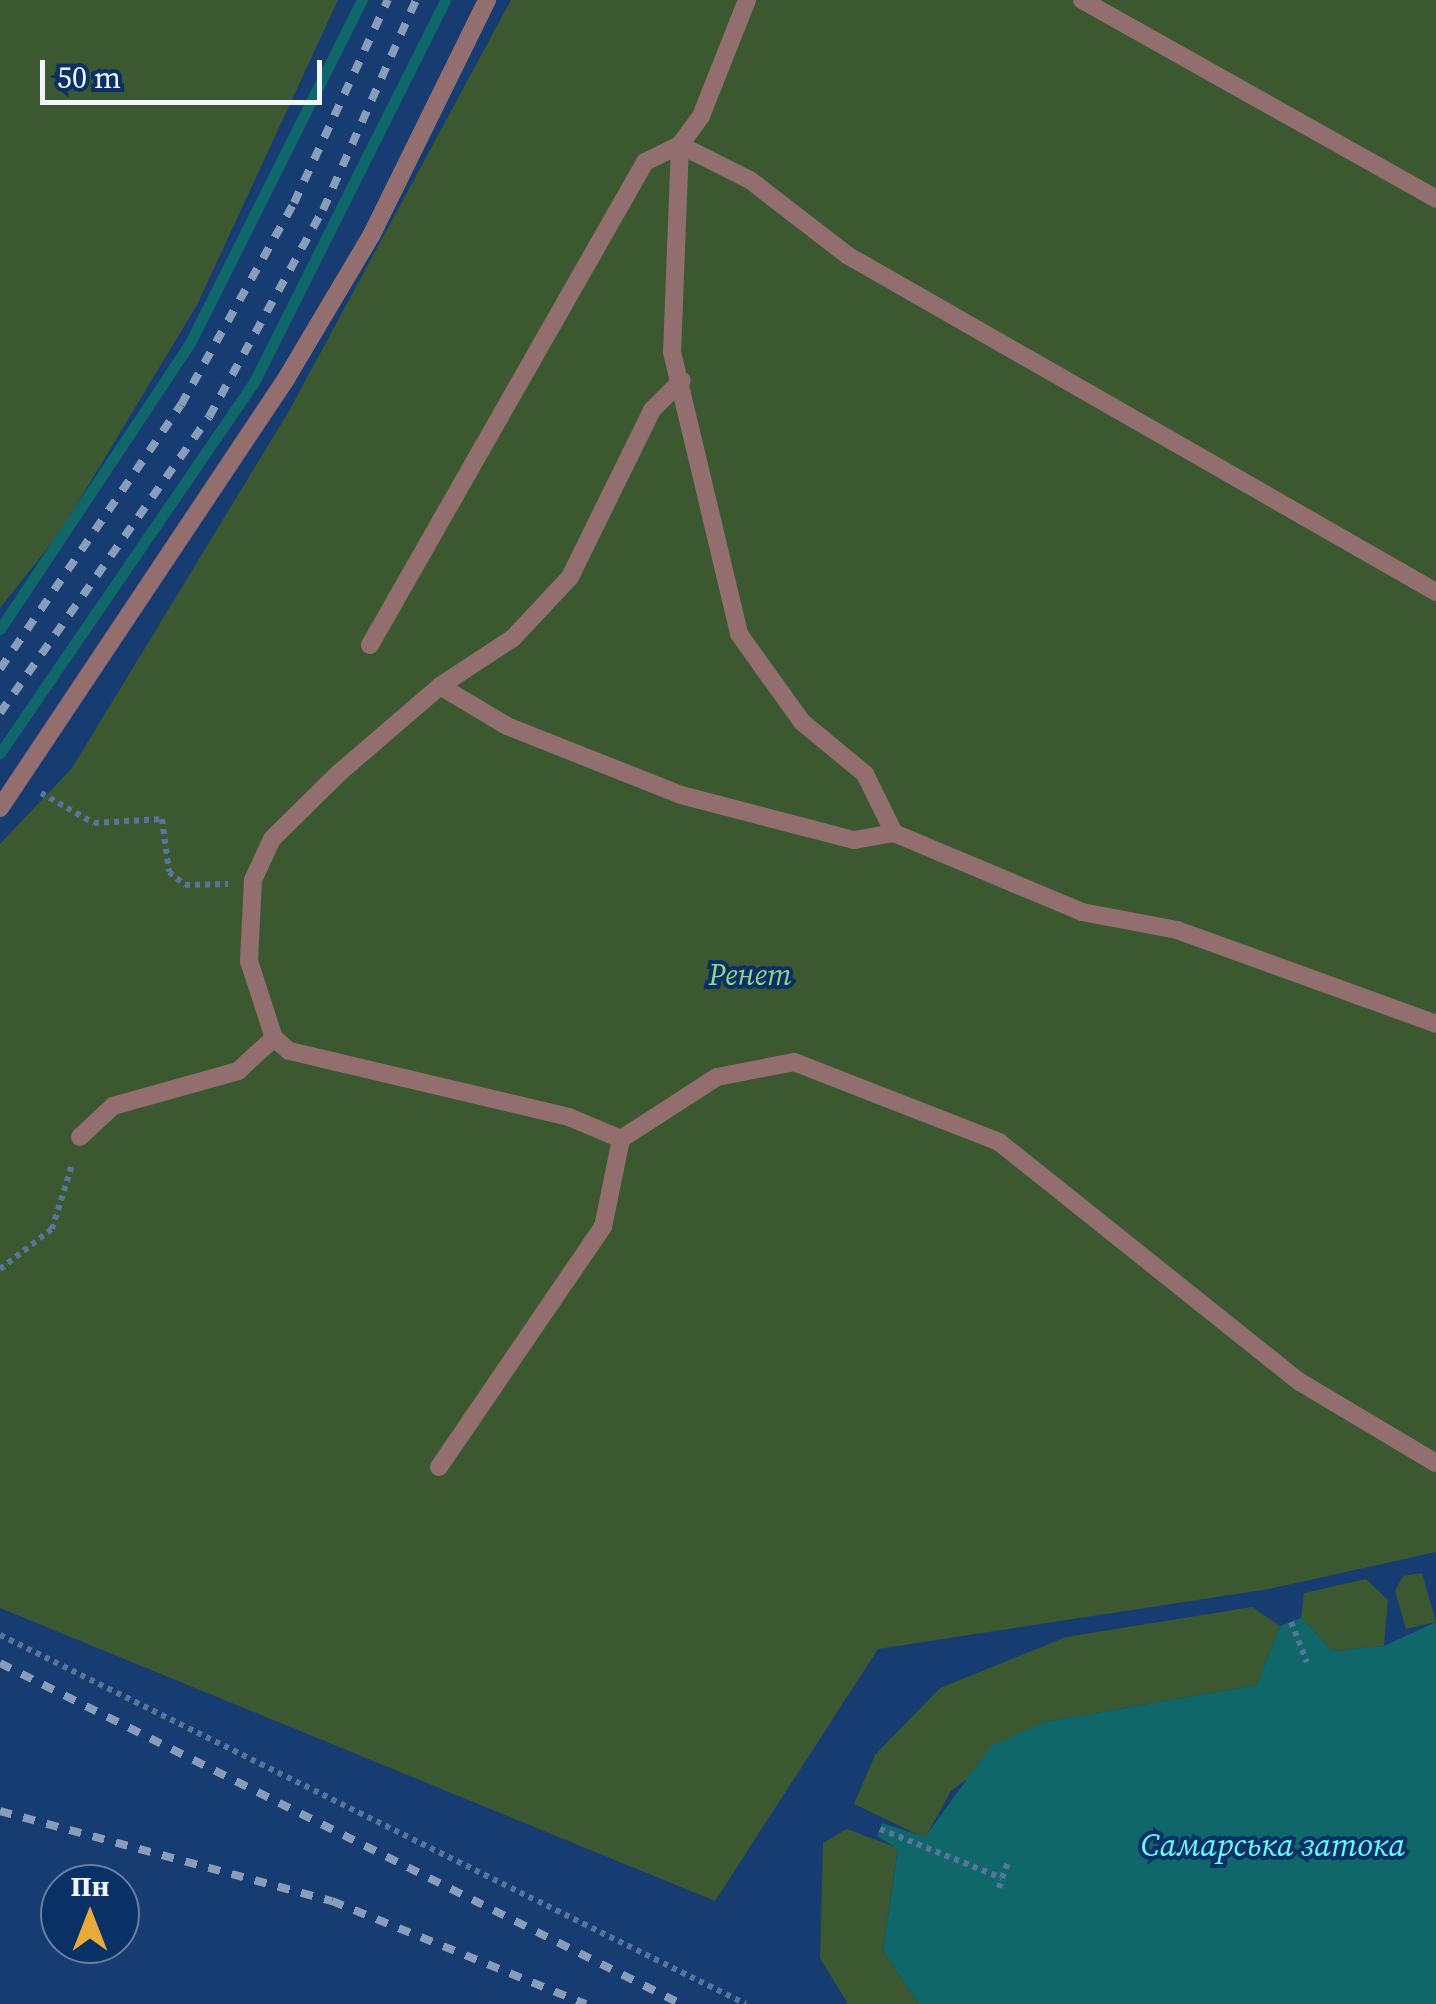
<!DOCTYPE html>
<html>
<head>
<meta charset="utf-8">
<style>
  body { margin:0 }
  #map { position:relative; width:1436px; height:2004px; overflow:hidden; background:#163c72; font-family:"Source Serif 4",serif }
  div>[style] { position:absolute }
  .green>* { inset:0; background:#3b5831 }
  .water>* { inset:0; background:#0f6769 }
  .stream>* { height:11px; margin:-5.5px; padding:0 5.5px; transform-origin:5.5px; border-radius:5.5px; background:#0f6769 }
  .path>* { height:6px; margin-top:-3px; transform-origin:0; background:repeating-linear-gradient(90deg,#58749b 0 5px,transparent 0 10px) }
  .lane>* { height:18px; margin:-9px; padding:0 9px; transform-origin:9px; border-radius:9px; background:#936e6f }
  .rail>* { height:8px; margin-top:-4px; transform-origin:0; background:repeating-linear-gradient(90deg,#889dba 0 12px,transparent 0 24px) }
  span { translate:-50% -50%; white-space:nowrap; text-align:center; line-height:1.15; -webkit-text-stroke:8px #0a3166; paint-order:stroke }
  .park-label { font-size:30px; color:#97d383; font-style:italic }
  .water-label { font-size:32px; color:#66f9fd; font-style:italic }
  .north { position:absolute; left:40px; top:1864px; width:100px; height:100px; box-sizing:border-box; background:#0a3166; border:2px solid #667fa2; border-radius:50%; rotate:0deg; font-size:28px; font-weight:700; line-height:40px; text-align:center; color:#f1f5fc }
  .north::after { content:''; display:block; margin:auto; width:35px; height:45px; background:#e9aa38; clip-path:polygon(50% 0,100% 100%,50% 72%,0 100%) }
  .scale { position:absolute; left:40px; top:60px; width:282px; height:45px; box-sizing:border-box; border:5px solid #f1f5fc; border-top:0; padding-left:12px; font-size:30px; line-height:35px; white-space:nowrap; color:#f1f5fc; -webkit-text-stroke:8px #0a3166; paint-order:stroke }
</style>
</head>
<body>
<div id="map">
  <div class="green">
    <i style="clip-path:polygon(0 0,338px 0,197px 305px,59px 534px,0 608px)"></i>
    <i style="clip-path:polygon(511px 0,1436px 0,1436px 1552px,1269px 1589px,878px 1649px,715px 1901px,0 1608px,0 844px,72px 768px,289px 411px)"></i>
    <i style="clip-path:polygon(1422px 1573px,1436px 1622px,1406px 1629px,1395px 1591px,1403px 1576px)"></i>
    <i style="clip-path:polygon(1366px 1579px,1388px 1600px,1384px 1646px,1333px 1651px,1301px 1618px,1304px 1593px)"></i>
    <i style="clip-path:polygon(1252px 1607px,1280px 1626px,1257px 1685px,1044px 1722px,951px 1791px,925px 1838px,854px 1804px,875px 1755px,940px 1688px,1066px 1637px)"></i>
    <i style="clip-path:polygon(847px 1829px,898px 1848px,883px 1951px,919px 2004px,848px 2004px,820px 1958px,823px 1843px)"></i>
  </div>
  <div class="water">
    <i style="clip-path:polygon(1301px 1618px,1333px 1651px,1384px 1646px,1436px 1622px,1436px 2004px,919px 2004px,883px 1951px,898px 1849px,877px 1836px,882px 1823px,925px 1837px,991px 1746px,1044px 1722px,1257px 1685px,1280px 1626px)"></i>
  </div>
  <div class="stream">
    <i style="left:0;top:629px;width:343px;rotate:-56.4deg"></i>
    <i style="left:190px;top:343px;width:384px;rotate:-63.4deg"></i>
    <i style="left:0;top:753px;width:447px;rotate:-55.6deg"></i>
    <i style="left:253px;top:384px;width:429px;rotate:-63.4deg"></i>
  </div>
  <div class="path">
    <i style="left:41px;top:793px;width:61px;rotate:29.5deg"></i>
    <i style="left:94px;top:823px;width:68px;rotate:-3.4deg"></i>
    <i style="left:162px;top:819px;width:53px;rotate:82.5deg"></i>
    <i style="left:169px;top:872px;width:21px;rotate:39deg"></i>
    <i style="left:185px;top:885px;width:43px;rotate:-1.3deg"></i>
    <i style="left:0;top:1269px;width:66px;rotate:-37.6deg"></i>
    <i style="left:52px;top:1229px;width:70px;rotate:-72.6deg"></i>
    <i style="left:1291px;top:1622px;width:43px;rotate:68.2deg"></i>
    <i style="left:0;top:1635px;width:832px;rotate:26.32deg"></i>
    <i style="left:880px;top:1829px;width:131px;rotate:21.9deg"></i>
    <i style="left:1002px;top:1878px;width:19px;rotate:-69deg"></i>
    <i style="left:999px;top:1888px;width:10px;rotate:-73deg"></i>
  </div>
  <div class="lane">
    <i style="left:747px;top:0;width:125px;rotate:111.6deg"></i>
    <i style="left:701px;top:116px;width:36px;rotate:126deg"></i>
    <i style="left:680px;top:145px;width:207px;rotate:92.2deg"></i>
    <i style="left:672px;top:352px;width:290px;rotate:76.6deg"></i>
    <i style="left:739px;top:634px;width:108px;rotate:54.4deg"></i>
    <i style="left:802px;top:722px;width:82px;rotate:39.5deg"></i>
    <i style="left:865px;top:774px;width:66px;rotate:63.8deg"></i>
    <i style="left:894px;top:833px;width:204px;rotate:22.8deg"></i>
    <i style="left:1082px;top:912px;width:97px;rotate:10.7deg"></i>
    <i style="left:1177px;top:930px;width:276px;rotate:19.9deg"></i>
    <i style="left:1082px;top:0;width:406px;rotate:29.3deg"></i>
    <i style="left:370px;top:645px;width:556px;rotate:-60.34deg"></i>
    <i style="left:645px;top:162px;width:39px;rotate:-26deg"></i>
    <i style="left:680px;top:145px;width:78px;rotate:26.6deg"></i>
    <i style="left:750px;top:180px;width:123px;rotate:37.7deg"></i>
    <i style="left:847px;top:255px;width:679px;rotate:29.78deg"></i>
    <i style="left:440px;top:686px;width:78px;rotate:30.8deg"></i>
    <i style="left:507px;top:726px;width:187px;rotate:21.6deg"></i>
    <i style="left:681px;top:795px;width:179px;rotate:14.6deg"></i>
    <i style="left:854px;top:840px;width:41px;rotate:-9.9deg"></i>
    <i style="left:0;top:808px;width:516px;rotate:-56.31deg"></i>
    <i style="left:286px;top:379px;width:166px;rotate:-59.3deg"></i>
    <i style="left:371px;top:236px;width:263px;rotate:-63.8deg"></i>
    <i style="left:80px;top:1137px;width:45px;rotate:-43.2deg"></i>
    <i style="left:113px;top:1106px;width:130px;rotate:-15.6deg"></i>
    <i style="left:238px;top:1071px;width:49px;rotate:-42.5deg"></i>
    <i style="left:621px;top:1139px;width:56px;rotate:-157.1deg"></i>
    <i style="left:569px;top:1117px;width:288px;rotate:-166.7deg"></i>
    <i style="left:289px;top:1051px;width:20px;rotate:-139deg"></i>
    <i style="left:274px;top:1038px;width:81px;rotate:-108deg"></i>
    <i style="left:249px;top:961px;width:81px;rotate:-87.2deg"></i>
    <i style="left:253px;top:880px;width:45px;rotate:-65.1deg"></i>
    <i style="left:272px;top:839px;width:94px;rotate:-44.6deg"></i>
    <i style="left:339px;top:773px;width:133px;rotate:-40.7deg"></i>
    <i style="left:440px;top:686px;width:87px;rotate:-33.3deg"></i>
    <i style="left:513px;top:638px;width:83px;rotate:-46.9deg"></i>
    <i style="left:570px;top:577px;width:186px;rotate:-63.8deg"></i>
    <i style="left:652px;top:410px;width:42px;rotate:-45deg"></i>
    <i style="left:439px;top:1467px;width:291px;rotate:-55.7deg"></i>
    <i style="left:603px;top:1227px;width:90px;rotate:-78.4deg"></i>
    <i style="left:621px;top:1139px;width:114px;rotate:-32.9deg"></i>
    <i style="left:717px;top:1077px;width:78px;rotate:-11deg"></i>
    <i style="left:794px;top:1062px;width:220px;rotate:21.3deg"></i>
    <i style="left:999px;top:1142px;width:385px;rotate:38.6deg"></i>
    <i style="left:1300px;top:1382px;width:158px;rotate:30.8deg"></i>
  </div>
  <div class="rail">
    <i style="left:0;top:669px;width:320px;rotate:-55.6deg"></i>
    <i style="left:181px;top:405px;width:231px;rotate:-60.8deg"></i>
    <i style="left:294px;top:203px;width:224px;rotate:-65.2deg"></i>
    <i style="left:0;top:713px;width:362px;rotate:-54.8deg"></i>
    <i style="left:209px;top:417px;width:236px;rotate:-61.2deg"></i>
    <i style="left:323px;top:210px;width:230px;rotate:-66.1deg"></i>
    <i style="left:0;top:1663px;width:762px;rotate:26.6deg"></i>
    <i style="left:0;top:1811px;width:344px;rotate:15.2deg"></i>
    <i style="left:332px;top:1901px;width:274px;rotate:22.1deg"></i>
  </div>
  <div class="park-label">
    <span style="left:750px;top:975px">Ренет</span>
  </div>
  <div class="water-label">
    <span style="left:1273px;top:1845px">Самарська затока</span>
  </div>
  <div class="north">Пн</div>
  <div class="scale">50 m</div>
</div>
</body>
</html>
